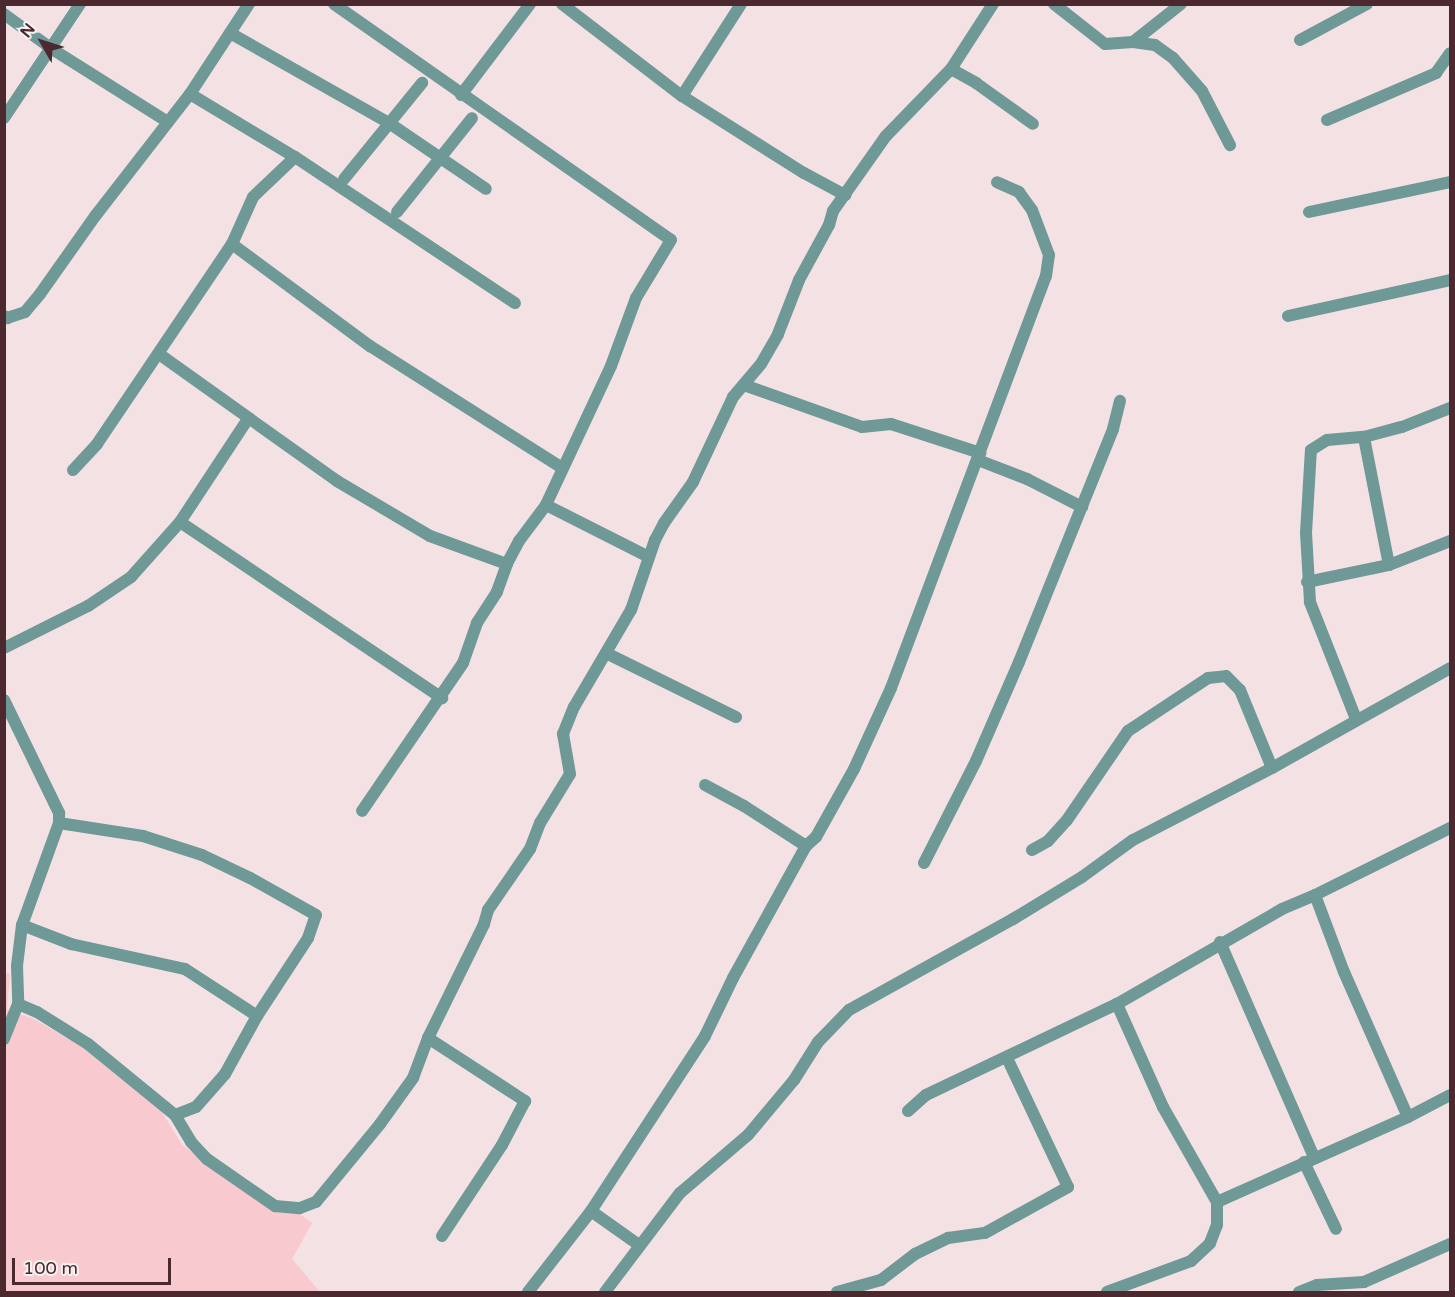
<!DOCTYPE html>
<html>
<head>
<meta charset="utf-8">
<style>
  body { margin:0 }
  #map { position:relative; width:1455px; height:1297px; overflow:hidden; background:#f4e1e3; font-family:"Varela Round",sans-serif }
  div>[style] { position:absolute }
  .green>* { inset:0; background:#f8c9ce }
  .minor>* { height:12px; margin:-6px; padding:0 6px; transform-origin:6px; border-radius:6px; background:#6e9996 }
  span { translate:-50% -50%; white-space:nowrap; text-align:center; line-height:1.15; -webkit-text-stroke:4.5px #f3f3f3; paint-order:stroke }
  .frame { position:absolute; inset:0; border:6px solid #4c292f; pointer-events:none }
  .north { position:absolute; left:12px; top:12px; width:60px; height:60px; -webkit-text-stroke:4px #f3f3f3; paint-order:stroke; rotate:309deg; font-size:16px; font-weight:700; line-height:24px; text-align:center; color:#4c292f }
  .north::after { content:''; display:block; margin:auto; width:21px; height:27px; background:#4c292f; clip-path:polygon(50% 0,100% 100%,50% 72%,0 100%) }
  .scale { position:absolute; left:12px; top:1258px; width:159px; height:27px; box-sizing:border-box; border:3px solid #4c292f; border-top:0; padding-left:8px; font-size:18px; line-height:21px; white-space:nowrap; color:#4c292f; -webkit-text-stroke:4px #f3f3f3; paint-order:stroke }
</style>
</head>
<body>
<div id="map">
  <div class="green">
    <i style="clip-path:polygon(4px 972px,10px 974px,7px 1010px,32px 1018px,79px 1045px,162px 1112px,182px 1145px,273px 1212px,297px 1212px,312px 1223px,292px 1259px,320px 1292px,5px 1292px)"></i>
  </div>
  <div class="minor">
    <i style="left:334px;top:4px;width:411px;rotate:35deg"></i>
    <i style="left:671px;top:240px;width:68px;rotate:121.1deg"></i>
    <i style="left:636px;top:298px;width:72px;rotate:110.2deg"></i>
    <i style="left:611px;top:366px;width:153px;rotate:115.1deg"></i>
    <i style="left:546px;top:505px;width:45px;rotate:126.9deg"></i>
    <i style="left:519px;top:541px;width:26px;rotate:118deg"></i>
    <i style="left:507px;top:564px;width:30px;rotate:110deg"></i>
    <i style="left:497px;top:592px;width:37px;rotate:123deg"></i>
    <i style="left:477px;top:623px;width:42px;rotate:109.3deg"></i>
    <i style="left:463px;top:663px;width:179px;rotate:124.3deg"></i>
    <i style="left:562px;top:4px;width:151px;rotate:37.5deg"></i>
    <i style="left:682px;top:96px;width:144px;rotate:32.3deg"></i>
    <i style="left:804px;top:173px;width:47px;rotate:28.2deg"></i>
    <i style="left:1054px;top:4px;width:65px;rotate:38.1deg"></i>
    <i style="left:1105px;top:44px;width:28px;rotate:-4deg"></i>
    <i style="left:1133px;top:42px;width:22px;rotate:8deg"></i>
    <i style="left:1155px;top:45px;width:22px;rotate:36deg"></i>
    <i style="left:1173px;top:58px;width:44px;rotate:48.7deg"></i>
    <i style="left:1202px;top:91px;width:61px;rotate:62.6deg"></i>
    <i style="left:4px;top:14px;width:59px;rotate:36.1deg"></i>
    <i style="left:52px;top:49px;width:137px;rotate:32.2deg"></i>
    <i style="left:230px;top:33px;width:183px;rotate:29.5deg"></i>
    <i style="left:389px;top:123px;width:117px;rotate:34.2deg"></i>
    <i style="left:1300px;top:40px;width:76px;rotate:-28.2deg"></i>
    <i style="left:1133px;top:42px;width:61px;rotate:-38.4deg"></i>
    <i style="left:951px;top:69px;width:29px;rotate:29deg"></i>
    <i style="left:976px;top:83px;width:70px;rotate:35.7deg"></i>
    <i style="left:190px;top:94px;width:122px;rotate:31deg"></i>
    <i style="left:295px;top:157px;width:264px;rotate:33.6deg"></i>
    <i style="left:461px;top:95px;width:114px;rotate:-52.8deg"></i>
    <i style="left:682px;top:96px;width:109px;rotate:-57.3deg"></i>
    <i style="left:4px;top:118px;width:137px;rotate:-56.3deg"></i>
    <i style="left:1327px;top:120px;width:119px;rotate:-23.3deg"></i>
    <i style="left:1436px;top:73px;width:24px;rotate:-55deg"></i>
    <i style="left:344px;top:179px;width:124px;rotate:-50.9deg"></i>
    <i style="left:397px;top:212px;width:120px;rotate:-51.4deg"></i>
    <i style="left:1309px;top:212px;width:144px;rotate:-12deg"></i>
    <i style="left:232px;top:244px;width:172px;rotate:36.5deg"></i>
    <i style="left:370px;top:346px;width:227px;rotate:32.4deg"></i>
    <i style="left:4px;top:316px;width:4px;rotate:34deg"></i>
    <i style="left:7px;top:318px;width:19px;rotate:-18deg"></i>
    <i style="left:25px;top:312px;width:23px;rotate:-50deg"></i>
    <i style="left:40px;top:294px;width:97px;rotate:-54.7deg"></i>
    <i style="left:96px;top:215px;width:153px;rotate:-52.2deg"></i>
    <i style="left:190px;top:94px;width:108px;rotate:-56.8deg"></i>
    <i style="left:1288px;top:316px;width:166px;rotate:-12.5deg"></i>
    <i style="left:159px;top:354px;width:219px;rotate:35.5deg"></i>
    <i style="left:337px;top:481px;width:108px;rotate:30.6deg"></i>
    <i style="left:430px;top:536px;width:82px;rotate:20deg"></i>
    <i style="left:744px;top:385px;width:125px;rotate:19.6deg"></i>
    <i style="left:862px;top:427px;width:29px;rotate:-6deg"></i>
    <i style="left:891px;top:424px;width:94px;rotate:18deg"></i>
    <i style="left:978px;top:460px;width:53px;rotate:21.2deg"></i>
    <i style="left:1027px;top:479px;width:62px;rotate:27deg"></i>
    <i style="left:73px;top:470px;width:35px;rotate:-47deg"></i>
    <i style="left:97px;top:444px;width:241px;rotate:-56deg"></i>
    <i style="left:232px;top:244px;width:51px;rotate:-65.9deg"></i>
    <i style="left:253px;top:197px;width:58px;rotate:-43.6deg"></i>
    <i style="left:546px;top:505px;width:115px;rotate:26.8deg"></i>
    <i style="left:180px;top:522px;width:316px;rotate:33.9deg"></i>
    <i style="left:1389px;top:565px;width:66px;rotate:-21.5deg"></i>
    <i style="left:1307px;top:582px;width:84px;rotate:-11.7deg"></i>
    <i style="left:1389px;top:565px;width:130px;rotate:-101.1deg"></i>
    <i style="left:1364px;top:437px;width:39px;rotate:-15deg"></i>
    <i style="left:1402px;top:427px;width:52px;rotate:-21.6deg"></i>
    <i style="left:4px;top:648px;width:94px;rotate:-26.6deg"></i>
    <i style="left:88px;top:606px;width:52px;rotate:-34deg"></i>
    <i style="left:131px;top:577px;width:74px;rotate:-48.3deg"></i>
    <i style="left:180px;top:522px;width:123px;rotate:-56.6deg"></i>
    <i style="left:606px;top:653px;width:145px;rotate:26.2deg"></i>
    <i style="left:4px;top:700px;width:126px;rotate:64deg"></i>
    <i style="left:59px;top:813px;width:10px;rotate:90deg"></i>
    <i style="left:59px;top:823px;width:109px;rotate:109.9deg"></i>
    <i style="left:22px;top:925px;width:41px;rotate:97deg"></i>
    <i style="left:17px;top:966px;width:38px;rotate:88deg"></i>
    <i style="left:18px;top:1004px;width:38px;rotate:112deg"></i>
    <i style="left:1356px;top:719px;width:126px;rotate:-111.5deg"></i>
    <i style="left:1310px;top:602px;width:69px;rotate:-93.3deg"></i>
    <i style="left:1306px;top:533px;width:83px;rotate:-86.6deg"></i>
    <i style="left:1311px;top:450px;width:19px;rotate:-32deg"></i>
    <i style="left:1327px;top:440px;width:37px;rotate:-5deg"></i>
    <i style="left:705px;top:785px;width:44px;rotate:28.3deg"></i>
    <i style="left:744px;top:806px;width:74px;rotate:32.8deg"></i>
    <i style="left:1032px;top:850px;width:18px;rotate:-29deg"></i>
    <i style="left:1048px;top:841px;width:28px;rotate:-48deg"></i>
    <i style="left:1067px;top:820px;width:108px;rotate:-55.6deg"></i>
    <i style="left:1128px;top:731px;width:96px;rotate:-33.5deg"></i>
    <i style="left:1208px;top:678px;width:18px;rotate:-6deg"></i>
    <i style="left:1226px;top:676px;width:20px;rotate:45deg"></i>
    <i style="left:1240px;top:690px;width:84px;rotate:67.7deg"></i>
    <i style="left:924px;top:863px;width:114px;rotate:-63deg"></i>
    <i style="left:976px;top:761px;width:108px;rotate:-66.5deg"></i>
    <i style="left:1019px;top:662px;width:251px;rotate:-68deg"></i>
    <i style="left:1113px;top:429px;width:29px;rotate:-76deg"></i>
    <i style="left:1315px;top:895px;width:82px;rotate:69.4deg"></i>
    <i style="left:1344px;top:972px;width:158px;rotate:66.2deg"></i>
    <i style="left:22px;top:925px;width:53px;rotate:21.2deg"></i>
    <i style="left:71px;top:944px;width:117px;rotate:12.4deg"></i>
    <i style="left:185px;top:969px;width:86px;rotate:33.1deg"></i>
    <i style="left:1220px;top:942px;width:235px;rotate:66.4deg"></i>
    <i style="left:18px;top:1004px;width:21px;rotate:23deg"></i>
    <i style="left:37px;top:1012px;width:60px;rotate:32.1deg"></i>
    <i style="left:88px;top:1044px;width:112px;rotate:39.2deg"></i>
    <i style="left:175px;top:1115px;width:22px;rotate:-21deg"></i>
    <i style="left:196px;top:1107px;width:44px;rotate:-48.7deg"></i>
    <i style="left:225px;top:1074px;width:66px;rotate:-61.1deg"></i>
    <i style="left:257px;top:1016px;width:93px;rotate:-56.8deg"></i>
    <i style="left:308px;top:938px;width:24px;rotate:-71deg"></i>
    <i style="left:316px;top:915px;width:76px;rotate:-150.7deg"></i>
    <i style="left:250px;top:878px;width:53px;rotate:-154.4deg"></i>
    <i style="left:202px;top:855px;width:62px;rotate:-162.1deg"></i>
    <i style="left:143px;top:836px;width:85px;rotate:-171.2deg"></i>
    <i style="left:428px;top:1038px;width:116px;rotate:33deg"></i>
    <i style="left:525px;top:1101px;width:50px;rotate:117.6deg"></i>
    <i style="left:502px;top:1145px;width:109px;rotate:123.4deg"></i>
    <i style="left:908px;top:1111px;width:24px;rotate:-42deg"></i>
    <i style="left:926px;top:1095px;width:212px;rotate:-25.5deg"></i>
    <i style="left:1117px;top:1004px;width:190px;rotate:-29.9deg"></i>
    <i style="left:1282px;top:909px;width:36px;rotate:-23deg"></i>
    <i style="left:1315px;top:895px;width:151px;rotate:-26.4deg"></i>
    <i style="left:175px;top:1115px;width:31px;rotate:59deg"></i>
    <i style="left:191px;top:1142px;width:23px;rotate:47deg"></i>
    <i style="left:207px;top:1159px;width:83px;rotate:34.7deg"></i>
    <i style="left:275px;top:1206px;width:25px;rotate:5deg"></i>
    <i style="left:300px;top:1208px;width:17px;rotate:-21deg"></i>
    <i style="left:316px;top:1202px;width:101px;rotate:-50.6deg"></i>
    <i style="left:380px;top:1124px;width:57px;rotate:-54.3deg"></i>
    <i style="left:413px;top:1078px;width:43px;rotate:-69.4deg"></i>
    <i style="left:428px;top:1038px;width:127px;rotate:-63.8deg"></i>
    <i style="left:484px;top:924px;width:15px;rotate:-74deg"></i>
    <i style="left:488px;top:910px;width:74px;rotate:-55.5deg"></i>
    <i style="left:530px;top:849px;width:28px;rotate:-69deg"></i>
    <i style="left:540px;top:823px;width:57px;rotate:-58.5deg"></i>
    <i style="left:570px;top:774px;width:41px;rotate:-99.9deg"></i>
    <i style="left:563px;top:734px;width:29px;rotate:-68deg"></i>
    <i style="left:574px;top:707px;width:113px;rotate:-59.6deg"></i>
    <i style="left:631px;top:610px;width:74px;rotate:-71.1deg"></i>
    <i style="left:655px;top:540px;width:19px;rotate:-62deg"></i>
    <i style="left:664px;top:523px;width:50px;rotate:-54.7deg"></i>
    <i style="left:693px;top:482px;width:94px;rotate:-64.8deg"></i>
    <i style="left:733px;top:397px;width:43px;rotate:-49.7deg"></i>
    <i style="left:761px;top:364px;width:34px;rotate:-60deg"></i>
    <i style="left:778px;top:334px;width:58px;rotate:-68.7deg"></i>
    <i style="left:799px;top:280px;width:63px;rotate:-61.4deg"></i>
    <i style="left:829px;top:225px;width:15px;rotate:-74deg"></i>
    <i style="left:833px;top:211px;width:92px;rotate:-54.8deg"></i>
    <i style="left:886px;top:136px;width:93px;rotate:-45.9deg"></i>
    <i style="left:951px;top:69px;width:77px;rotate:-57.1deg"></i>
    <i style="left:1304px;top:1162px;width:74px;rotate:64.5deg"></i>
    <i style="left:1217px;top:1202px;width:209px;rotate:-24deg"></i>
    <i style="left:1408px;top:1117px;width:47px;rotate:-27.6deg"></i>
    <i style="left:591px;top:1211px;width:59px;rotate:35.3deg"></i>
    <i style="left:528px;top:1292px;width:103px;rotate:-52.1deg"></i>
    <i style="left:591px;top:1211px;width:209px;rotate:-56.9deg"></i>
    <i style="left:705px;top:1036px;width:64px;rotate:-64.2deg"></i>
    <i style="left:733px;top:978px;width:151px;rotate:-61.1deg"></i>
    <i style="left:806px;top:846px;width:13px;rotate:-42deg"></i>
    <i style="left:816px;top:837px;width:78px;rotate:-60.8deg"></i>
    <i style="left:854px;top:769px;width:89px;rotate:-65.4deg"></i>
    <i style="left:891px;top:688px;width:440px;rotate:-69.4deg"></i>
    <i style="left:1046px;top:276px;width:21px;rotate:-82deg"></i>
    <i style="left:1049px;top:255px;width:48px;rotate:-110.7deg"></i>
    <i style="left:1032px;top:210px;width:22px;rotate:-126deg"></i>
    <i style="left:1019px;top:192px;width:24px;rotate:-156deg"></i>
    <i style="left:605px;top:1292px;width:124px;rotate:-52.9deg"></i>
    <i style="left:680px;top:1193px;width:89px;rotate:-40.5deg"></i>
    <i style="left:748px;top:1135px;width:72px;rotate:-50.1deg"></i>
    <i style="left:794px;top:1080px;width:45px;rotate:-57.7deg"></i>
    <i style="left:818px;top:1042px;width:45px;rotate:-45.9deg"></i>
    <i style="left:849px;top:1010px;width:188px;rotate:-29deg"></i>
    <i style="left:1013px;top:919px;width:81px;rotate:-31.3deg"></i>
    <i style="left:1082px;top:877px;width:63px;rotate:-36deg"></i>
    <i style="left:1133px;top:840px;width:157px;rotate:-27.4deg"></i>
    <i style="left:1272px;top:768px;width:204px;rotate:-29.3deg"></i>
    <i style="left:837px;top:1292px;width:46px;rotate:-15.3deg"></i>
    <i style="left:881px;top:1280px;width:43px;rotate:-37.4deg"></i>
    <i style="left:915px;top:1254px;width:37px;rotate:-26deg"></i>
    <i style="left:948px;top:1238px;width:37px;rotate:-8deg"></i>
    <i style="left:985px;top:1233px;width:95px;rotate:-29deg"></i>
    <i style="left:1068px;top:1187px;width:143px;rotate:-115.3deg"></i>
    <i style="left:1107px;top:1292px;width:90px;rotate:-20.3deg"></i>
    <i style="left:1191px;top:1261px;width:26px;rotate:-43deg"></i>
    <i style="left:1210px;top:1243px;width:19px;rotate:-69deg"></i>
    <i style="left:1217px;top:1225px;width:23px;rotate:-90deg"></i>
    <i style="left:1217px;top:1202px;width:109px;rotate:-119.6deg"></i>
    <i style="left:1163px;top:1107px;width:113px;rotate:-114.1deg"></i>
    <i style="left:1299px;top:1292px;width:19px;rotate:-21deg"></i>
    <i style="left:1317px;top:1285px;width:47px;rotate:-3.7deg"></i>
    <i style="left:1364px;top:1282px;width:94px;rotate:-23.8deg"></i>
  </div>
  <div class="frame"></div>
  <div class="north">N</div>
  <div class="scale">100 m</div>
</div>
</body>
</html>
